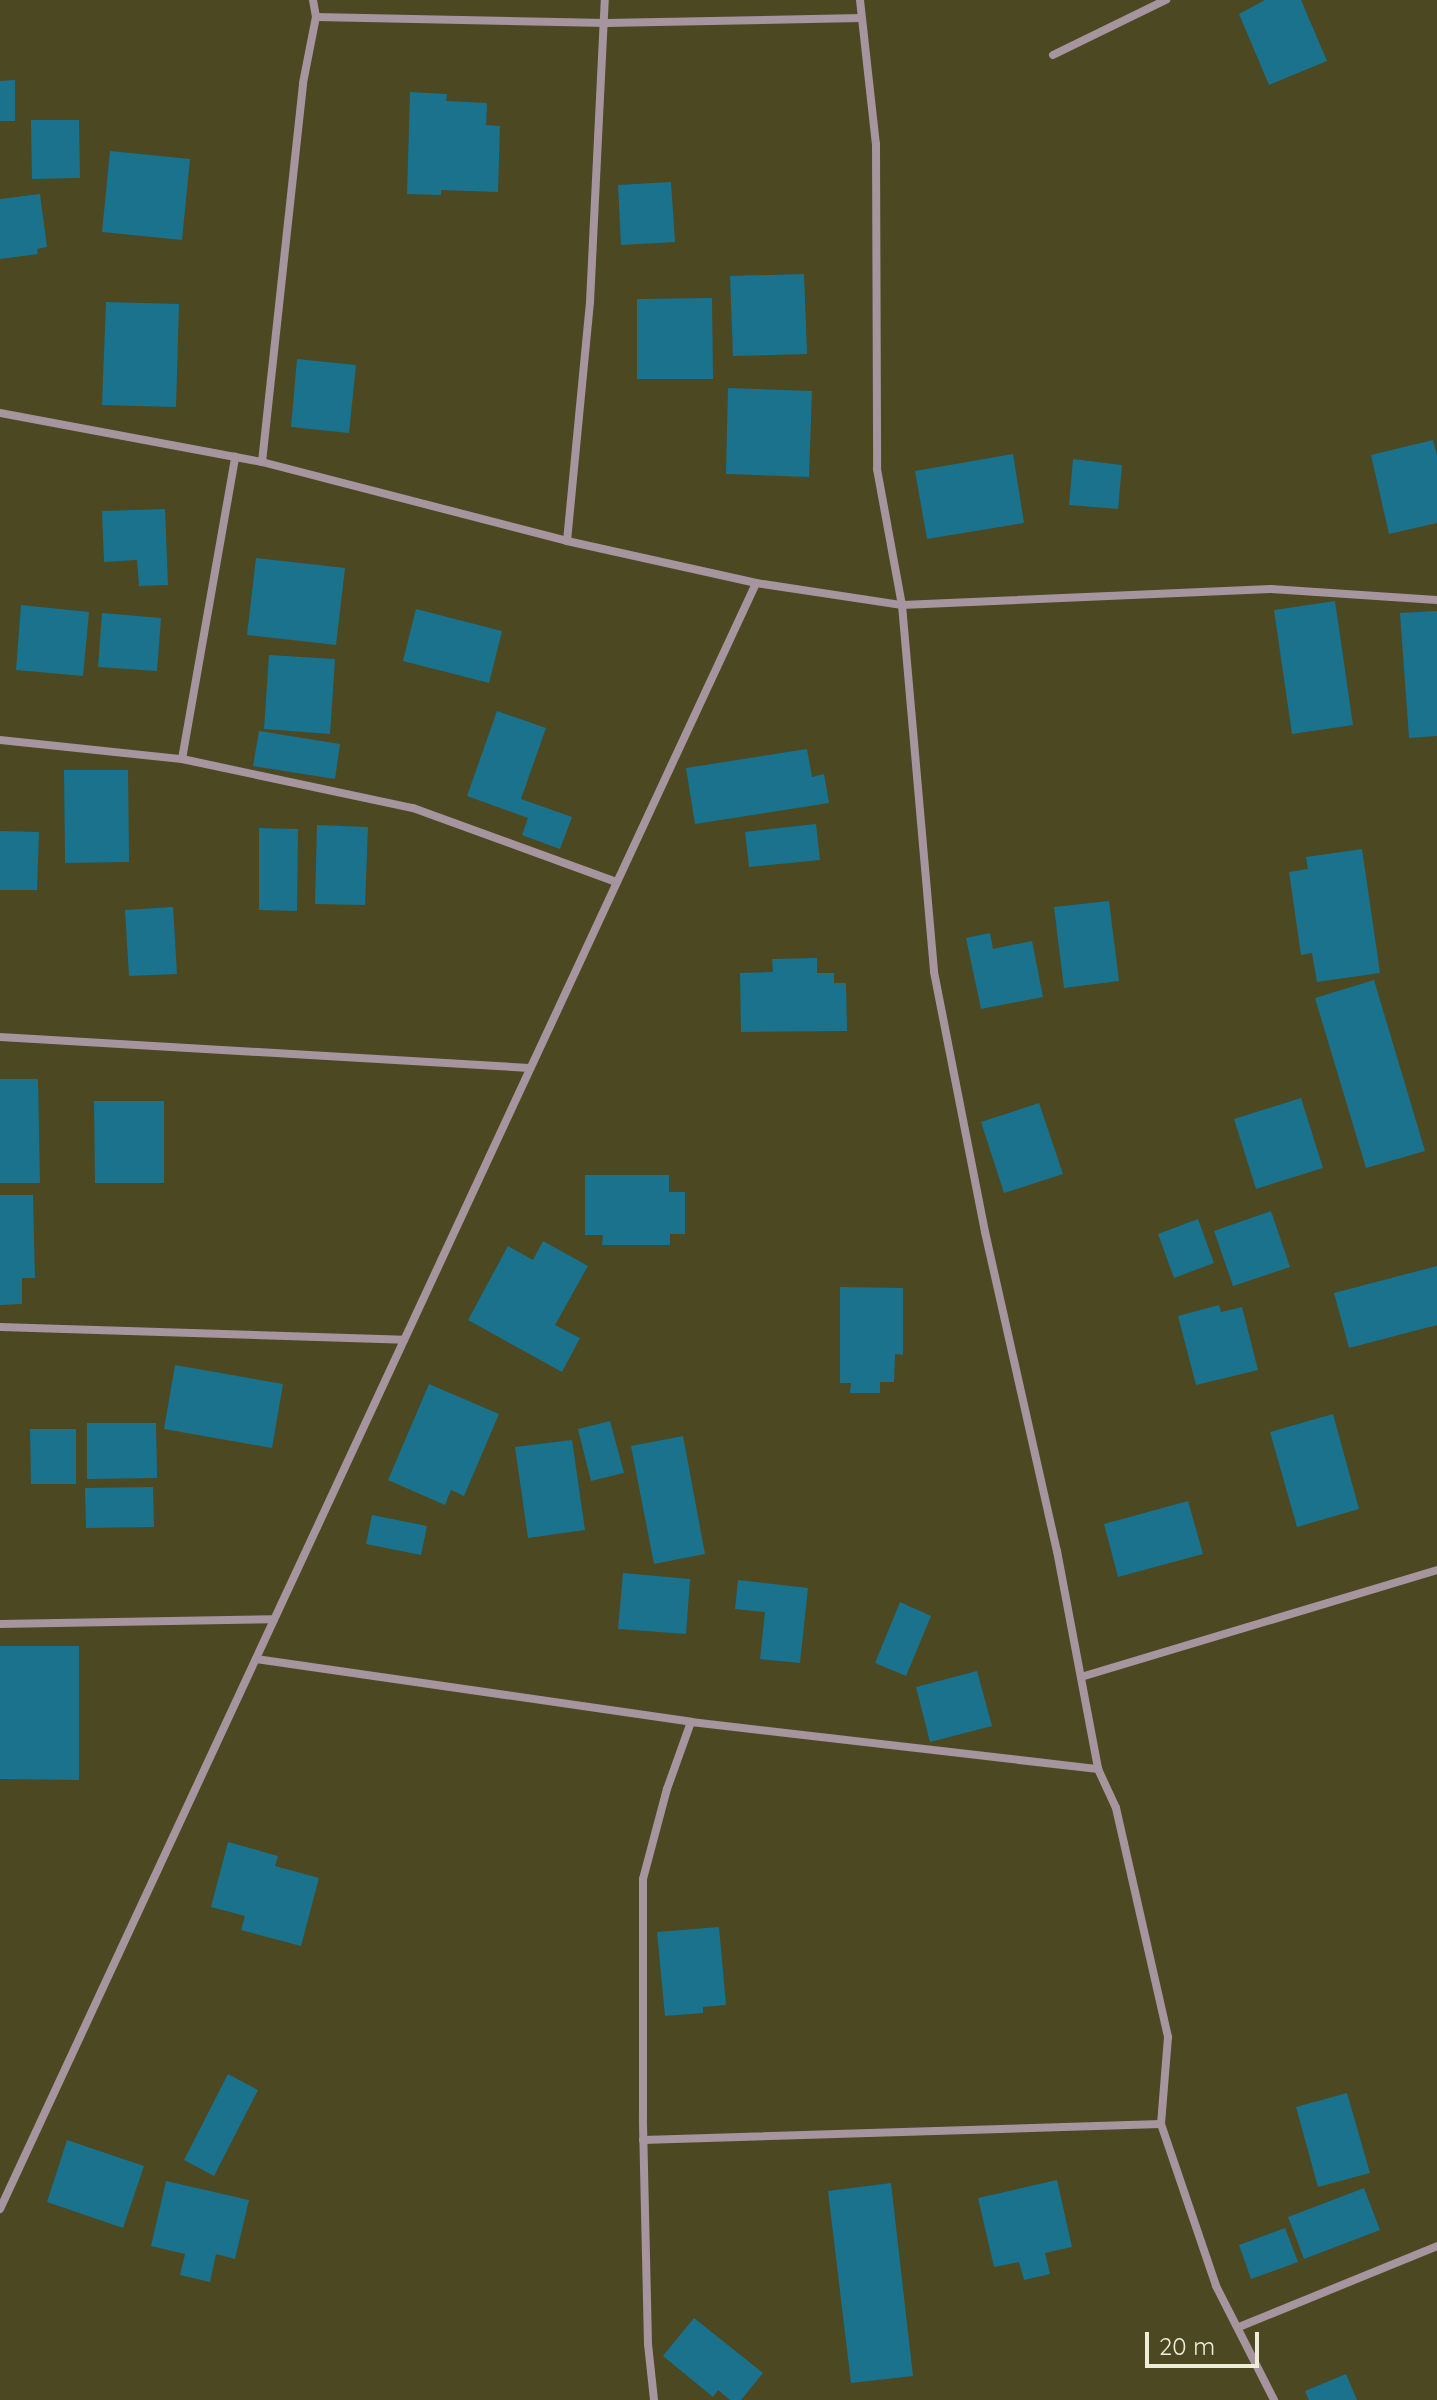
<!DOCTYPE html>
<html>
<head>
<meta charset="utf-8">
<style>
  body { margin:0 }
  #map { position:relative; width:1437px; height:2400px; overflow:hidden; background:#4b4822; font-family:Quicksand,sans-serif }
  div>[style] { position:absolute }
  .building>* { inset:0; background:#1a728d }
  .minor>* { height:8px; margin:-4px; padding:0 4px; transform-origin:4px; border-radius:4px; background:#a6949e }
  span { translate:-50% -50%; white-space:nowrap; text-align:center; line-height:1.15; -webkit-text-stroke:7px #4b4822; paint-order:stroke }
  .scale { position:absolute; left:1145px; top:2332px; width:114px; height:36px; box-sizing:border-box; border:4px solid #eeedd8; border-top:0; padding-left:10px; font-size:24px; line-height:28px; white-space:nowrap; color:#eeedd8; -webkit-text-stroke:6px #4b4822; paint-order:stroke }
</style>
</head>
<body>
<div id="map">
  <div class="building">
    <i style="clip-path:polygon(1265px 0,1301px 0,1327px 61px,1269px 85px,1239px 14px)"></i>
    <i style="clip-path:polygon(15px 80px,15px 121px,0 121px,0 81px)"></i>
    <i style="clip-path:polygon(410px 92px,447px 94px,446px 101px,487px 103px,486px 125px,500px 126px,498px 192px,441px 190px,441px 195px,407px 194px)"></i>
    <i style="clip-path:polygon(31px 120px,79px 120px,80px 178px,32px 179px)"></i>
    <i style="clip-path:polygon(110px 151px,190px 159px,182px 240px,102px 232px)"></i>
    <i style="clip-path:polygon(671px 182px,675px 242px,621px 245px,618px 185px)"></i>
    <i style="clip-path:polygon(40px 194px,47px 247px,37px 249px,38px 254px,0 259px,0 199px)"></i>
    <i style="clip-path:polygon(804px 274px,807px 354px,733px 356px,730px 276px)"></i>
    <i style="clip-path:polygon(712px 298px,713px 379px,637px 379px,637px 299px)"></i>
    <i style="clip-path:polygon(106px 302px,179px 304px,176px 407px,102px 405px)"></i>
    <i style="clip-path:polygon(297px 359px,356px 365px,349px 433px,291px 427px)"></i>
    <i style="clip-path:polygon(728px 388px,812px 391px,809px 477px,726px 474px)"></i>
    <i style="clip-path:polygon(1433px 440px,1437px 456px,1437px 523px,1389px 534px,1371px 455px)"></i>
    <i style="clip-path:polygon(1013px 454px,1024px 523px,927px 539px,915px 471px)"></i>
    <i style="clip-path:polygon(1073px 459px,1122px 465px,1118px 509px,1069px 505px)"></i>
    <i style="clip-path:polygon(165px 509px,168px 585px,139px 586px,137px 560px,104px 562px,102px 511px)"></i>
    <i style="clip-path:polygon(256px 558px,345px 568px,336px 645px,247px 635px)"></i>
    <i style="clip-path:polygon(1335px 601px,1353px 725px,1292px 734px,1274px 610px)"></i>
    <i style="clip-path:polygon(21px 605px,89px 612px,83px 676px,16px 670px)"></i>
    <i style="clip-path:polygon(416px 609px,502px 631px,489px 683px,403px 661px)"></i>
    <i style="clip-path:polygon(1437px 611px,1437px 736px,1409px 738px,1400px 613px)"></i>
    <i style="clip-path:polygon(102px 613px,161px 618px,157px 671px,98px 667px)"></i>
    <i style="clip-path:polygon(269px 655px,335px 659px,330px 734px,264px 729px)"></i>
    <i style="clip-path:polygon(497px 711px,546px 728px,521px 799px,572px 817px,560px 849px,522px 835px,528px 818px,467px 796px)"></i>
    <i style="clip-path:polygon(259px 731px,340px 744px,335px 779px,253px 766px)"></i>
    <i style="clip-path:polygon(807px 749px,812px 777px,824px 774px,829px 803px,695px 824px,686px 768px)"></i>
    <i style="clip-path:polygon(64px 770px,128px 770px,129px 862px,65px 863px)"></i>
    <i style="clip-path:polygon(816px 824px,820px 860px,749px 867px,745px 832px)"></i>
    <i style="clip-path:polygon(317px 825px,368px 827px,365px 905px,315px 904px)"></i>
    <i style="clip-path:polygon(259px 828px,298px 829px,297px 911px,259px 910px)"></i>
    <i style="clip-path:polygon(0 831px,39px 832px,37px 890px,0 890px)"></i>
    <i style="clip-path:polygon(1362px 849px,1380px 973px,1317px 982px,1312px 953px,1301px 955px,1289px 872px,1308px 869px,1306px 857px)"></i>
    <i style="clip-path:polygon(1109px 901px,1119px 981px,1064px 988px,1054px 907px)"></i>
    <i style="clip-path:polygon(173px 907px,177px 974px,129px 976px,125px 910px)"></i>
    <i style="clip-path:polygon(990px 933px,993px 949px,1032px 941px,1043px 997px,981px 1009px,966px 938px)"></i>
    <i style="clip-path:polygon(817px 958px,817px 973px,834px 973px,834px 983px,846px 983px,847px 1031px,741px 1032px,740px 973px,773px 972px,772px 959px)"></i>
    <i style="clip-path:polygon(1374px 980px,1425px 1151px,1366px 1168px,1315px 998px)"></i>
    <i style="clip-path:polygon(0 1079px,38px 1079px,40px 1183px,0 1183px)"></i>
    <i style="clip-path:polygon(1301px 1098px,1323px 1168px,1256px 1189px,1234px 1119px)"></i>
    <i style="clip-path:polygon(94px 1101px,164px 1101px,164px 1183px,95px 1183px)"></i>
    <i style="clip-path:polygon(1039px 1103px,1063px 1174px,1004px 1193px,981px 1122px)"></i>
    <i style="clip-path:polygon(585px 1175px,669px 1175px,669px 1192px,685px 1192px,685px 1234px,670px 1234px,670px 1245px,602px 1245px,603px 1235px,585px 1235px)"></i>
    <i style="clip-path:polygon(0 1195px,33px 1195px,35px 1278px,22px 1278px,22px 1304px,0 1305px)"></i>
    <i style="clip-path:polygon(1271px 1211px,1290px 1267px,1233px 1286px,1214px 1231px)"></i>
    <i style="clip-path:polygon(1198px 1219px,1214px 1263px,1174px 1278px,1158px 1234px)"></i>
    <i style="clip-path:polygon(543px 1241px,588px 1266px,555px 1325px,580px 1338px,562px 1372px,468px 1320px,508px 1246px,533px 1260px)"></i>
    <i style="clip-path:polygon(1437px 1266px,1437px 1325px,1349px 1348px,1334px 1293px)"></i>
    <i style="clip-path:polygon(840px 1287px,903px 1288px,903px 1355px,895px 1354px,894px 1382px,880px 1382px,880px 1393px,850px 1393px,851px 1383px,840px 1383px)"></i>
    <i style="clip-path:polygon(1219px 1305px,1221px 1312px,1242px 1307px,1258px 1370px,1196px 1385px,1178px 1316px)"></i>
    <i style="clip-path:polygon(175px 1365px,283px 1384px,272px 1448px,164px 1429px)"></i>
    <i style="clip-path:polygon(429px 1384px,499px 1414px,464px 1496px,451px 1490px,445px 1505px,388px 1480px)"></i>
    <i style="clip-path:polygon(1333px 1414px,1359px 1509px,1297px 1527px,1270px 1432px)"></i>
    <i style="clip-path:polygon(610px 1421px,624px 1473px,591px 1481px,578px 1429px)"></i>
    <i style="clip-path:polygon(87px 1423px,156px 1423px,157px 1478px,87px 1479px)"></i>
    <i style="clip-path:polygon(30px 1429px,76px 1429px,76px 1484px,31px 1484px)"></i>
    <i style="clip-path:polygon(683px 1436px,705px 1554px,654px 1564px,631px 1446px)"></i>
    <i style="clip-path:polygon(572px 1440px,585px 1530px,528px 1538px,515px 1447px)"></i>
    <i style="clip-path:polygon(153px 1487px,154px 1527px,86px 1528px,85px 1488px)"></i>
    <i style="clip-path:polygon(1188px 1501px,1203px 1554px,1118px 1577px,1104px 1524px)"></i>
    <i style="clip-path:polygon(372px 1515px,427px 1526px,421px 1555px,366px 1544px)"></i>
    <i style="clip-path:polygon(623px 1573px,690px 1579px,686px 1634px,618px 1629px)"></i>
    <i style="clip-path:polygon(738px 1580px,808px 1588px,800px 1663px,760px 1659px,765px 1612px,735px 1609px)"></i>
    <i style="clip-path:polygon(900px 1602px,931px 1616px,906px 1676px,875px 1663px)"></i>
    <i style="clip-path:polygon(0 1646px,79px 1646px,79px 1780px,0 1779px)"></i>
    <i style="clip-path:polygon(977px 1671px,992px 1726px,930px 1742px,916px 1687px)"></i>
    <i style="clip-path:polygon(228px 1842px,278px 1856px,275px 1866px,319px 1878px,301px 1946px,241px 1930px,245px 1916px,211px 1907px)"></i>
    <i style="clip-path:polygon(719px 1927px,726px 2005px,703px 2007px,703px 2013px,665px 2016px,657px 1932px)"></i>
    <i style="clip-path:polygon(228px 2074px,258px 2090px,214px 2176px,184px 2160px)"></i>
    <i style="clip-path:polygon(1347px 2093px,1370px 2173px,1318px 2187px,1296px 2107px)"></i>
    <i style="clip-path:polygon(67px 2140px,144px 2166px,123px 2228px,47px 2202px)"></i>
    <i style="clip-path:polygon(1057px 2180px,1072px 2247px,1045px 2253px,1050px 2274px,1024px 2280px,1019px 2262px,994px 2267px,978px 2198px)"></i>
    <i style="clip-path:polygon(166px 2181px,249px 2200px,235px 2259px,216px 2254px,210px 2282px,180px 2275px,185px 2254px,151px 2246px)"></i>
    <i style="clip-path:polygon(891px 2183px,913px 2376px,851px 2383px,828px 2191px)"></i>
    <i style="clip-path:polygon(1364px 2188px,1380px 2230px,1304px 2259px,1288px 2217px)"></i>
    <i style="clip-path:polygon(1285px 2228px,1298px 2262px,1251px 2279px,1239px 2245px)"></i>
    <i style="clip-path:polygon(694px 2318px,763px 2373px,741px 2400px,730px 2400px,718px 2390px,713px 2397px,663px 2356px)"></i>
    <i style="clip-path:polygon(1346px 2374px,1357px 2400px,1309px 2400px,1305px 2391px)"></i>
  </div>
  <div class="minor">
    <i style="left:860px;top:0;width:145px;rotate:83.7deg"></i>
    <i style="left:876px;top:144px;width:325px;rotate:89.8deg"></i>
    <i style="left:877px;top:469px;width:138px;rotate:79.6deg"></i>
    <i style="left:902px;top:605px;width:368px;rotate:85deg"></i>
    <i style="left:934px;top:972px;width:265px;rotate:78.9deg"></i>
    <i style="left:985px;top:1232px;width:327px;rotate:77.3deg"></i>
    <i style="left:1057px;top:1551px;width:222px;rotate:79.3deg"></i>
    <i style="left:1098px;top:1769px;width:43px;rotate:65.2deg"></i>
    <i style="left:1116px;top:1808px;width:235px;rotate:77.2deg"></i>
    <i style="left:1168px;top:2037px;width:87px;rotate:94.6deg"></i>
    <i style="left:1161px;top:2124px;width:171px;rotate:71.2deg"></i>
    <i style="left:1216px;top:2286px;width:128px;rotate:63deg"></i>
    <i style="left:316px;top:17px;width:290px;rotate:1.2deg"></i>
    <i style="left:606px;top:23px;width:255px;rotate:-1.1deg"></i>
    <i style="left:1053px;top:55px;width:126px;rotate:-26deg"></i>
    <i style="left:0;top:413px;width:267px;rotate:10.6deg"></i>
    <i style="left:262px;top:462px;width:315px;rotate:14.5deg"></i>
    <i style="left:567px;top:541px;width:194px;rotate:12.5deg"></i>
    <i style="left:756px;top:583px;width:148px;rotate:8.6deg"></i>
    <i style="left:902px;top:605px;width:369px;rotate:-2.5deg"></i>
    <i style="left:1271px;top:589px;width:166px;rotate:3.8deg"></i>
    <i style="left:262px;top:462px;width:381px;rotate:-83.8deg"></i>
    <i style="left:303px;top:83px;width:67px;rotate:-78.9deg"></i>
    <i style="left:316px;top:17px;width:17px;rotate:-100deg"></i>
    <i style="left:567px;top:541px;width:240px;rotate:-84.5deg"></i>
    <i style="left:590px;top:302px;width:302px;rotate:-87.2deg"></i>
    <i style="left:0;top:740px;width:183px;rotate:6deg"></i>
    <i style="left:182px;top:759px;width:236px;rotate:12deg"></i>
    <i style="left:413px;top:808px;width:216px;rotate:20deg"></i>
    <i style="left:182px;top:759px;width:307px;rotate:-80deg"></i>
    <i style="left:0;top:1037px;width:530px;rotate:3.35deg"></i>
    <i style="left:0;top:1327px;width:404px;rotate:1.8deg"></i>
    <i style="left:0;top:1624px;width:274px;rotate:-1deg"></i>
    <i style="left:256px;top:1659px;width:440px;rotate:8.2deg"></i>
    <i style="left:691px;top:1722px;width:410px;rotate:6.6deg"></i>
    <i style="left:1081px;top:1677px;width:372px;rotate:-16.7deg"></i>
    <i style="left:643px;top:2140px;width:518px;rotate:-1.77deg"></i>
    <i style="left:0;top:2209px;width:1793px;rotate:-65.06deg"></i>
    <i style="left:1239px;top:2327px;width:214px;rotate:-22.2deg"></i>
    <i style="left:654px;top:2400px;width:56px;rotate:-96.1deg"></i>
    <i style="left:648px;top:2344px;width:225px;rotate:-91.3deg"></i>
    <i style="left:643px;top:2119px;width:240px;rotate:-90deg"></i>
    <i style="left:643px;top:1879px;width:93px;rotate:-75.1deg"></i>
    <i style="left:667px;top:1789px;width:71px;rotate:-70.3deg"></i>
  </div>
  <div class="scale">20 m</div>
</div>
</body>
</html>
